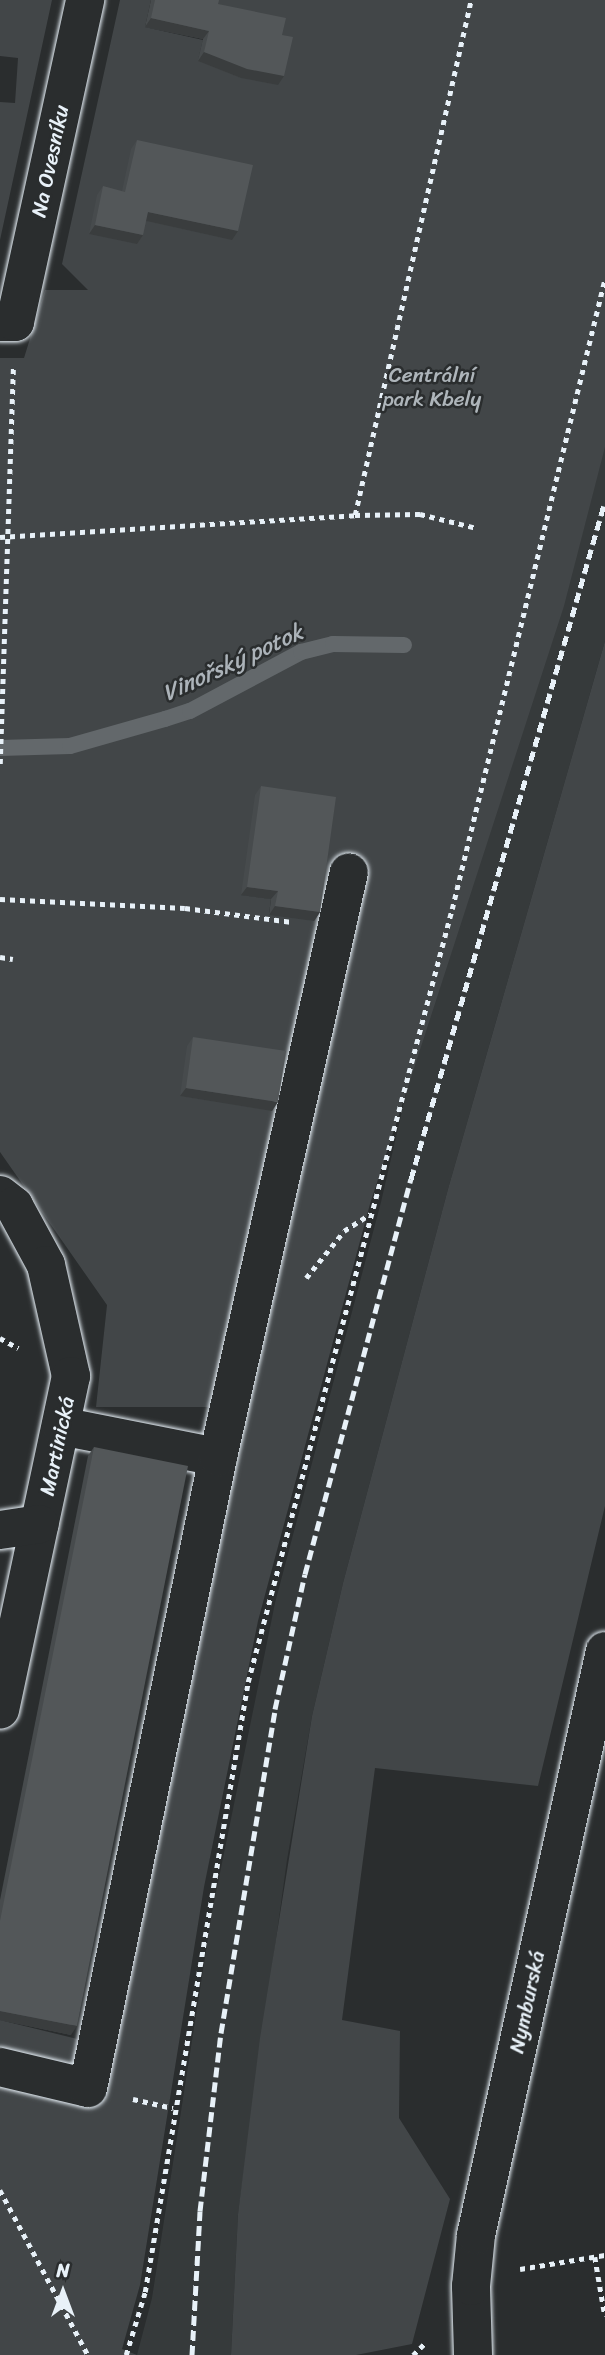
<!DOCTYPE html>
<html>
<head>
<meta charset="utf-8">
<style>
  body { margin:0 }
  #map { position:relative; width:605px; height:2355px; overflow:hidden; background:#2a2d2e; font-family:Sriracha,sans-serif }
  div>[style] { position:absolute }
  .built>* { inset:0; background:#363a3b }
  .green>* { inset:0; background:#424648 }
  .stream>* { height:16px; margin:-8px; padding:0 8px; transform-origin:8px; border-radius:8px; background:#63686b }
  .path>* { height:4.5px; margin-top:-2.25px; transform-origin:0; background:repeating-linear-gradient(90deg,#e8f1f8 0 5px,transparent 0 10px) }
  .roads { filter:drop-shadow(0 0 2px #e8f1f8) drop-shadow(0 0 2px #e8f1f8) }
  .minor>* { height:38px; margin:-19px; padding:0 19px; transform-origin:19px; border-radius:19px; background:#2a2d2e }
  .rail>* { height:5px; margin-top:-2.5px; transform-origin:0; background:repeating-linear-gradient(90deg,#e8f1f8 0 10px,transparent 0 15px) }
  .wall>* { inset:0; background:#474b4d }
  .shaded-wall>* { inset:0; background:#3a3d3e }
  .building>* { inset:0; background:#535759 }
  span { translate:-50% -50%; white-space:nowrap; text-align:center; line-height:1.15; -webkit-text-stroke:5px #2a2d2e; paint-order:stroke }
  .street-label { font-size:21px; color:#e8f1f8 }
  .park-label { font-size:21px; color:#aeb5ba }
  .water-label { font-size:23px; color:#acb3b9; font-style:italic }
  .north { position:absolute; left:28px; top:2257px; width:70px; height:70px; -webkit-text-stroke:5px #2a2d2e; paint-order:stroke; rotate:0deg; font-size:19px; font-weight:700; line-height:28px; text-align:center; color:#e8f1f8 }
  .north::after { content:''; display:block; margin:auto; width:24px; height:32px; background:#e8f1f8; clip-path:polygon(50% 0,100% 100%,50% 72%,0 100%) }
</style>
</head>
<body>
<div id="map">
  <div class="built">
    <i style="clip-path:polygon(605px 360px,605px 641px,448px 1189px,343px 1583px,312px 1716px,287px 1860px,238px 2214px,231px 2355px,137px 2355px,152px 2298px,212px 1912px,275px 1603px,381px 1202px,452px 894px)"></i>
  </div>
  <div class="green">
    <i style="clip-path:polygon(0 0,52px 0,0 240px,0 102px,15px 103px,18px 58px,0 56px)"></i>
    <i style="clip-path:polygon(evenodd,120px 0,151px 0,145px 27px,203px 40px,198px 60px,214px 0,605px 0,605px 447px,564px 606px,370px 1204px,258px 1621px,204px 1887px,140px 2285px,122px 2349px,137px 2355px,0 2355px,0 2020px,114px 2048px,231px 1407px,96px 1407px,107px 1305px,0 1152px,0 358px,24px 358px,45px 290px,88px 290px,62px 264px,120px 0,329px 806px,269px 914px,271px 899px,241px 895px,329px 806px)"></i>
    <i style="clip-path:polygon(605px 641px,605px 1506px,538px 1786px,375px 1768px,342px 2020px,400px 2031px,399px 2118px,450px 2199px,412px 2344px,356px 2355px,231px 2355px,238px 2214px,260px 2038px,312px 1716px,343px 1583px,448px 1189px)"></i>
  </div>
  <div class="stream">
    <i style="left:0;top:748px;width:70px;rotate:-1.6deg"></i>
    <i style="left:70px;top:746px;width:99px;rotate:-15.9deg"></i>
    <i style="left:165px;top:719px;width:26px;rotate:-18deg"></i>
    <i style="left:190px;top:711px;width:126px;rotate:-28deg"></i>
    <i style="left:301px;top:652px;width:33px;rotate:-14deg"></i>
    <i style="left:333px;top:644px;width:71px;rotate:0.8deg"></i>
  </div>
  <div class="path">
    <i style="left:355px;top:515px;width:528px;rotate:-77.31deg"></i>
    <i style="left:0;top:537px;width:356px;rotate:-3.5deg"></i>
    <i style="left:355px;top:515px;width:65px;rotate:-0.9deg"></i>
    <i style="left:420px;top:514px;width:59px;rotate:13.8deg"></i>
    <i style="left:0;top:764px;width:396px;rotate:-88.1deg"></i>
    <i style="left:0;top:899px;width:185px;rotate:2.8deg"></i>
    <i style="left:185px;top:908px;width:108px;rotate:7.5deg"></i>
    <i style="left:0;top:957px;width:13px;rotate:9deg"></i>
    <i style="left:306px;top:1278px;width:60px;rotate:-51deg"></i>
    <i style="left:344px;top:1231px;width:31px;rotate:-33deg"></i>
    <i style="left:0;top:1338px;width:21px;rotate:29deg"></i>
    <i style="left:133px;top:2099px;width:41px;rotate:12.7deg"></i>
    <i style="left:0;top:2190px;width:187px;rotate:61.9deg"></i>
    <i style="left:595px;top:2257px;width:60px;rotate:80.4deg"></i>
    <i style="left:520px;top:2269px;width:86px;rotate:-9.4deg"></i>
    <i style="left:126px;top:2355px;width:66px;rotate:-73.2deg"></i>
    <i style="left:145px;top:2292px;width:619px;rotate:-80.42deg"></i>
    <i style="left:248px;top:1682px;width:799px;rotate:-75.22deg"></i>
    <i style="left:452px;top:909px;width:649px;rotate:-76.37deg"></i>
    <i style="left:413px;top:2355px;width:18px;rotate:-45deg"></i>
  </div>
  <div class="roads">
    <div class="minor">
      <i style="left:0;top:322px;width:15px"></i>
      <i style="left:15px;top:322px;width:330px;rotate:-77.7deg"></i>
      <i style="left:0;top:1195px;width:18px;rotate:38deg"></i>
      <i style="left:14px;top:1206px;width:67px;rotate:61.5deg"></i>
      <i style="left:46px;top:1265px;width:114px;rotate:77.3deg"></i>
      <i style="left:71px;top:1376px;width:341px;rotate:102deg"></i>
      <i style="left:61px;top:1426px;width:160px;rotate:11.2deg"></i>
      <i style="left:0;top:1530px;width:40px;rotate:-8.5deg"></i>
      <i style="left:0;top:2067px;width:90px;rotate:13.4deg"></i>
      <i style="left:88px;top:2088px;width:644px;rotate:-78.36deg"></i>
      <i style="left:218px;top:1457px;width:599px;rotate:-77.38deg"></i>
      <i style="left:473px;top:2355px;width:69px;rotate:-91.7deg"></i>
      <i style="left:471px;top:2286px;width:51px;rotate:-84.4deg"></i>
      <i style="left:476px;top:2235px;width:598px;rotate:-77.54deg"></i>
    </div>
  </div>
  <div class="rail">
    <i style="left:192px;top:2355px;width:144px;rotate:-86.8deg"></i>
    <i style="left:200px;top:2211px;width:179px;rotate:-83.3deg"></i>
    <i style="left:221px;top:2033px;width:328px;rotate:-80.5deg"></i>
    <i style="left:275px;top:1709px;width:138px;rotate:-77.5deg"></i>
    <i style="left:305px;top:1574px;width:409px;rotate:-75deg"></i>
    <i style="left:411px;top:1179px;width:705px;rotate:-74.03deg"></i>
  </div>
  <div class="wall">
    <i style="clip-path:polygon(151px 0,219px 0,218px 4px,282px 35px,278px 85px,241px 78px,198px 61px,203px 39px,145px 27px)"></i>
    <i style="clip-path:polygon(137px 140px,232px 240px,146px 221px,143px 235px,137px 244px,89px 234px,97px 195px,103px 186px,122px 191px,131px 149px)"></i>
    <i style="clip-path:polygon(261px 786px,320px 912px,314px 921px,269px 915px,271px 899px,241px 895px,255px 795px)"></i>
    <i style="clip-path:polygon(193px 1037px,272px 1111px,180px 1096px,187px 1046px)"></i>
    <i style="clip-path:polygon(94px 1447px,71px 2035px,0 2020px,0 1900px,88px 1456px)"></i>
  </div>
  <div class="shaded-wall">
    <i style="clip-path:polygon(151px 18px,209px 31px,203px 39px,145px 27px)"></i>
    <i style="clip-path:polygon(204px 52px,284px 76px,278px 85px,241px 78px,198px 61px)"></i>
    <i style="clip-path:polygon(148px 212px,238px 231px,232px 240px,142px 220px)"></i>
    <i style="clip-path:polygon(95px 225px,143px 235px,137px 244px,89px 234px)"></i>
    <i style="clip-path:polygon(247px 887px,278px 891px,271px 899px,241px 895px)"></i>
    <i style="clip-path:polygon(275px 906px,320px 912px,314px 921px,269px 915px)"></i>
    <i style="clip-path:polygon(186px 1088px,278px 1102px,272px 1111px,180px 1096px)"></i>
    <i style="clip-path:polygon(0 2011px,77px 2026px,71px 2035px,0 2020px)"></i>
  </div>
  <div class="building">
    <i style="clip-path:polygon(155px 0,219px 0,218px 4px,286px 18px,282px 35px,293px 37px,284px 76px,247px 69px,204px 52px,209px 31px,151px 18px)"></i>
    <i style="clip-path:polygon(137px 140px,253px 165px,238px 231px,148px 212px,143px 235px,95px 225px,103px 186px,125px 192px)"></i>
    <i style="clip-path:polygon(261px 786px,336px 797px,320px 912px,275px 906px,278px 891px,247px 887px)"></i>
    <i style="clip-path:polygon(193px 1037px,286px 1051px,278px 1102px,186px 1088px)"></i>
    <i style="clip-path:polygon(94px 1447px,188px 1466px,77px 2026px,0 2011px,0 1921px)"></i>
  </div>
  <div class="street-label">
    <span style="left:50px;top:161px;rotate:-78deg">Na Ovesníku</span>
    <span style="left:57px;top:1446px;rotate:-78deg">Martinická</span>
    <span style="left:527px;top:2002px;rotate:-78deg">Nymburská</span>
  </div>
  <div class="park-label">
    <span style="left:432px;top:387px">Centrální<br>park Kbely</span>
  </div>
  <div class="water-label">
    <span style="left:233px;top:663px;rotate:-25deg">Vinořský potok</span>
  </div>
  <div class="north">N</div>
</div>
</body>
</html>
